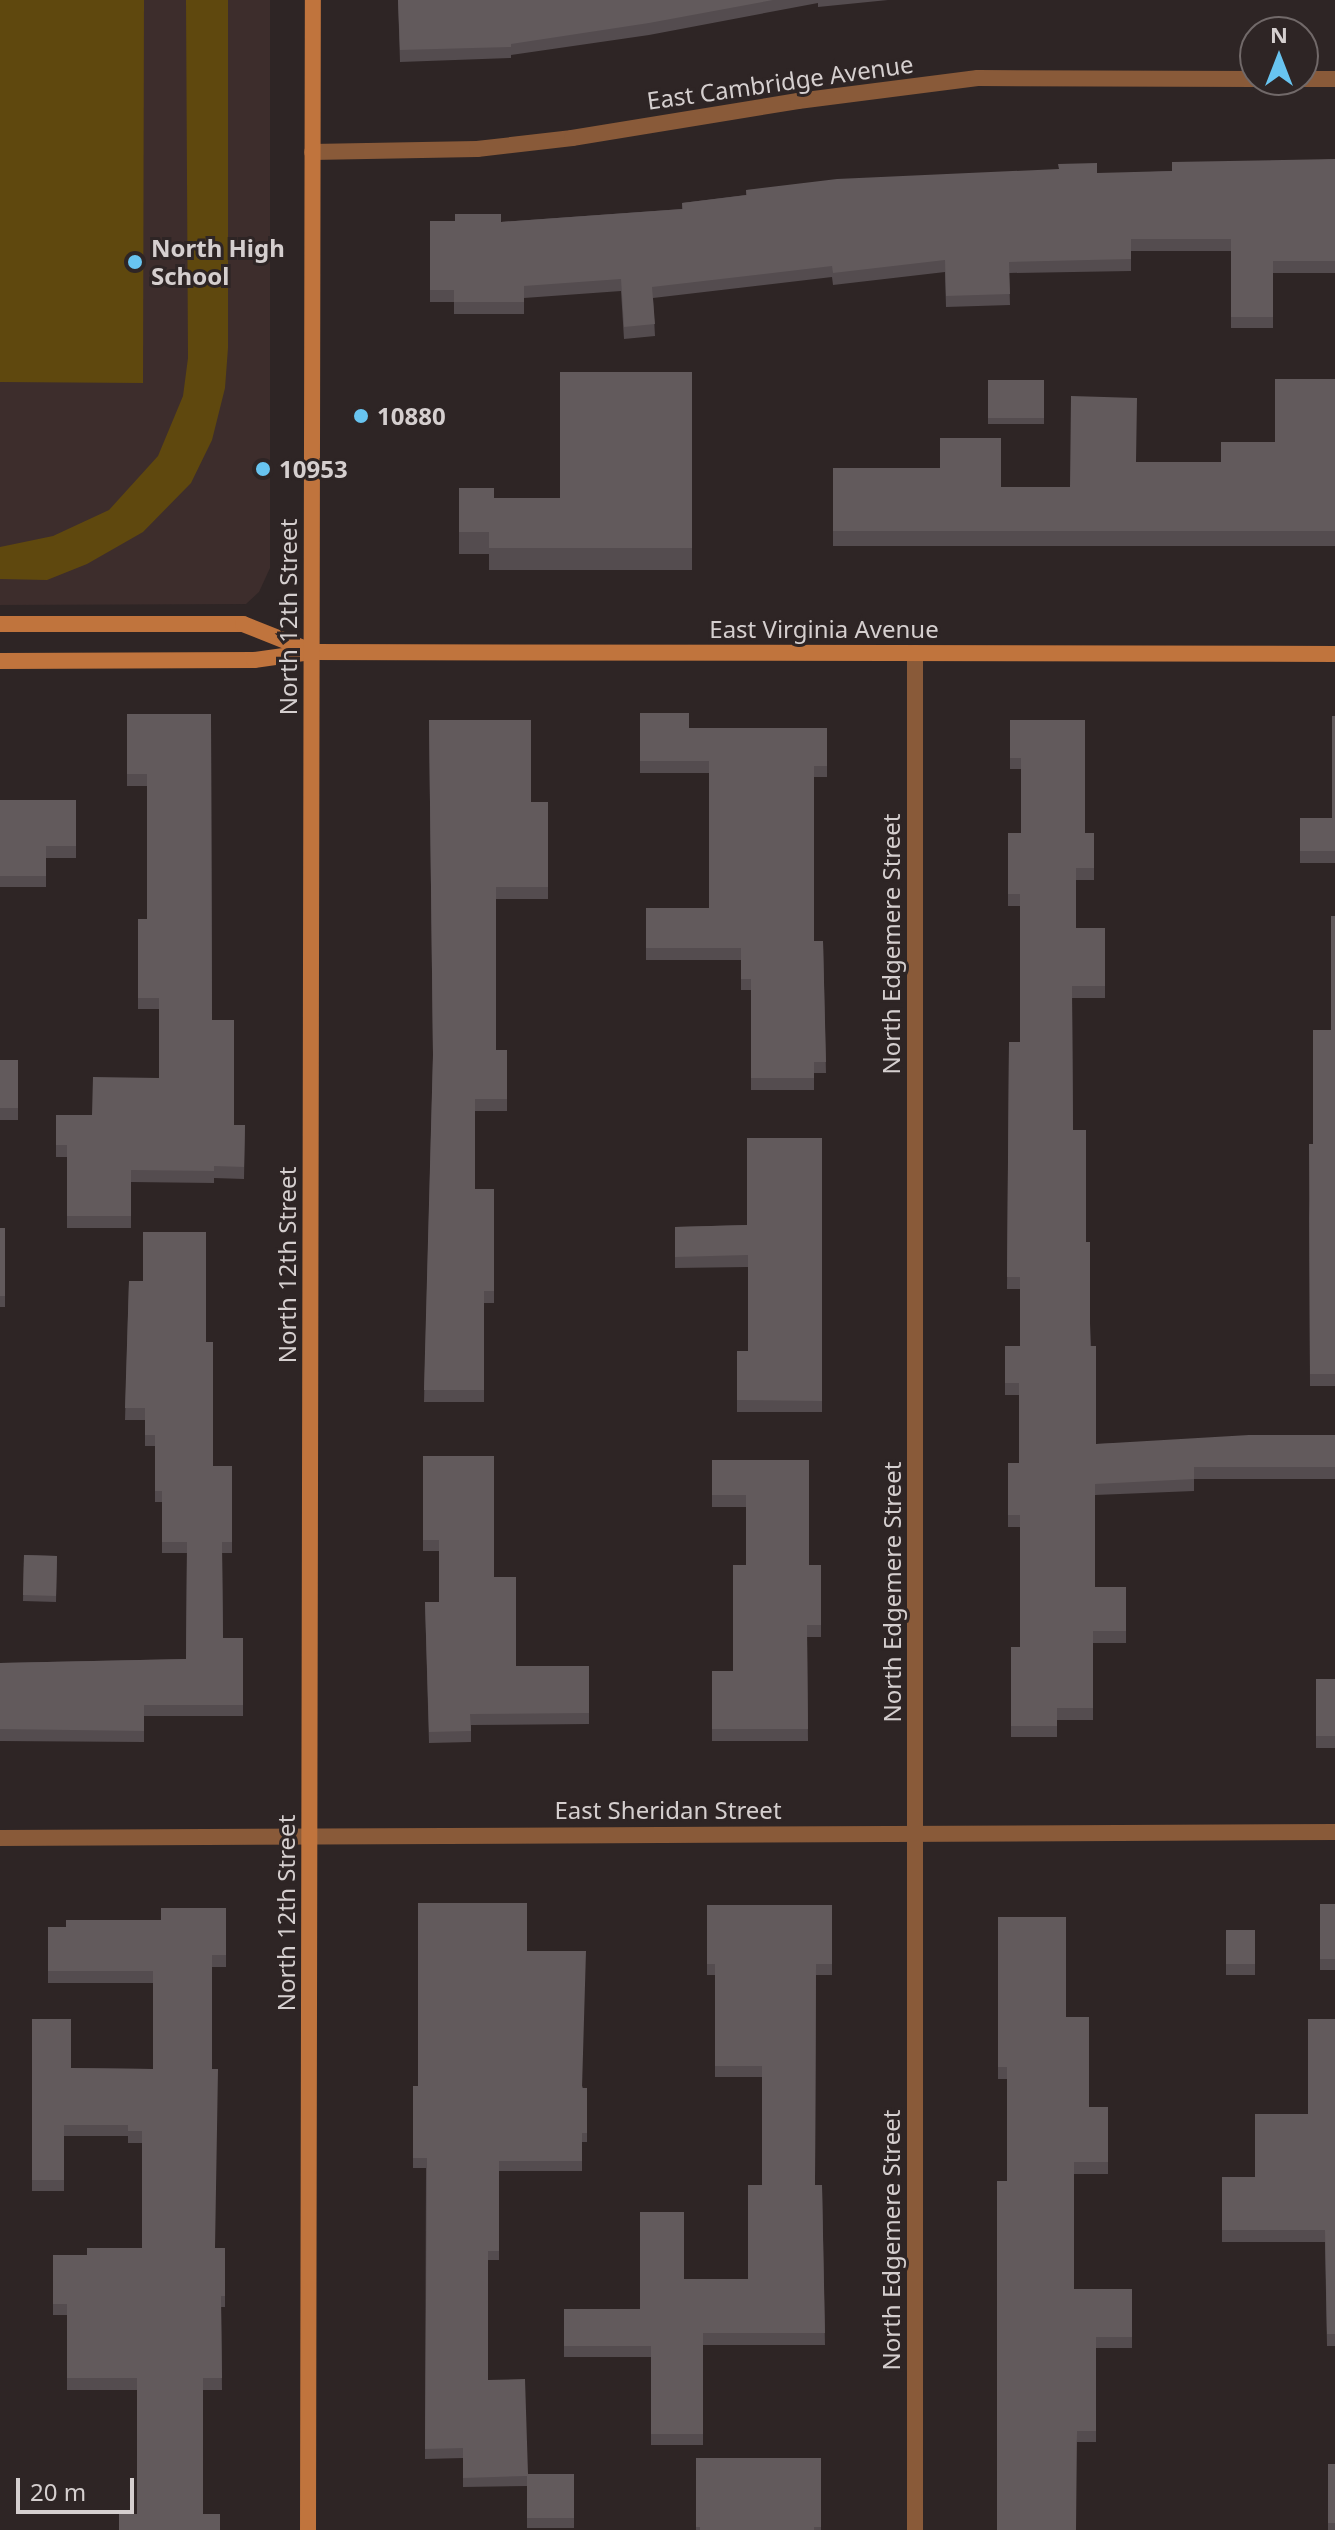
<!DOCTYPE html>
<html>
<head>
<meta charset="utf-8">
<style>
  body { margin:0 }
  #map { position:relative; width:1335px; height:2530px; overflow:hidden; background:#2e2525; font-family:"Noto Sans",sans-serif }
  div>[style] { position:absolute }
  .built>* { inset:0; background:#3d2d2c }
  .green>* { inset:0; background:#5f480e }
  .street>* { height:16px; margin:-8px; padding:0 8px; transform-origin:8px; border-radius:8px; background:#895a39 }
  .secondary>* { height:16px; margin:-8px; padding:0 8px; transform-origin:8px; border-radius:8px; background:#c0743d }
  .wall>* { inset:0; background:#544c4f }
  .building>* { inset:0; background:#625a5c }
  .dots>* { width:22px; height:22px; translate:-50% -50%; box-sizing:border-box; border:4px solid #2e2525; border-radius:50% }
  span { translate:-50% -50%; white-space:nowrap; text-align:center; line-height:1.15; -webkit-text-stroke:6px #2e2525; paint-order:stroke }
  .street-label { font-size:24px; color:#d5cfcf }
  .poi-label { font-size:24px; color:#d5cfcf; font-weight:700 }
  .left { translate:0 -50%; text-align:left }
  .north { position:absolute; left:1239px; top:16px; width:80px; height:80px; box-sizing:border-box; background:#2e2525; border:2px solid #716969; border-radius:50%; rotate:0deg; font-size:22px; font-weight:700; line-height:32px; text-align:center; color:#d5cfcf }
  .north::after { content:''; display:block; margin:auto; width:28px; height:36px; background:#68c4f0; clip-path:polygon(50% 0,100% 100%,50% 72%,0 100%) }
  .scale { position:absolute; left:16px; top:2478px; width:118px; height:36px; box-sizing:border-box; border:4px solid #d5cfcf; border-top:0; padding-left:10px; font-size:24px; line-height:28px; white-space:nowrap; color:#d5cfcf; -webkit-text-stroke:6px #2e2525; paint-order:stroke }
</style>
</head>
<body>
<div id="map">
  <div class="built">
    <i style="clip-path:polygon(0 0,270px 0,270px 568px,259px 592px,246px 604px,0 605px)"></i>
  </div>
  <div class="green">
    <i style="clip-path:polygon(0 0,144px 0,143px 383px,0 382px)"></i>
    <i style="clip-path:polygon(186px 0,228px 0,228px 348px,225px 388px,212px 440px,191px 483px,143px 532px,87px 564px,47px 580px,0 579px,0 547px,53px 536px,109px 510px,158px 456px,183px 396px,188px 358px)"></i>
  </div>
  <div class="street">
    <i style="left:1303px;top:79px;width:32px"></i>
    <i style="left:312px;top:152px;width:165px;rotate:-1deg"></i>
    <i style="left:477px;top:149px;width:96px;rotate:-6.6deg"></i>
    <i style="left:572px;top:138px;width:229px;rotate:-9.3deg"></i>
    <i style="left:798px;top:101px;width:181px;rotate:-7.3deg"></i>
    <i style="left:978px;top:78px;width:277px;rotate:0.2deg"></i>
    <i style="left:0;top:1838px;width:1335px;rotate:-0.26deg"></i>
    <i style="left:915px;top:2530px;width:1877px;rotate:-90deg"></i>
  </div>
  <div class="secondary">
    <i style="left:0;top:624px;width:243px"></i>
    <i style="left:243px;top:624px;width:73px;rotate:21.7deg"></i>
    <i style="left:0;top:661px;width:254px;rotate:-0.2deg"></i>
    <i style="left:254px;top:660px;width:59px;rotate:-7.9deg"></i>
    <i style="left:312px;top:652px;width:1023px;rotate:0.11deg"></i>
    <i style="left:308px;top:2530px;width:2530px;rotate:-89.89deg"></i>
  </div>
  <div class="wall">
    <i style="clip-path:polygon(398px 0,888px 0,818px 7px,818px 3px,649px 35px,511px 55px,511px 58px,400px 62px)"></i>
    <i style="clip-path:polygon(1335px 159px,1335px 273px,1273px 273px,1273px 328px,1231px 328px,1231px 251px,1131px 251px,1131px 271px,1009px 273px,1010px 305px,946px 307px,945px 272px,833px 285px,832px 277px,653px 298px,655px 336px,624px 339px,621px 291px,524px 298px,524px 314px,454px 314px,454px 302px,430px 302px,430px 221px,501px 222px,682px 209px,682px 203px,746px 195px,746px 190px,1172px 171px)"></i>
    <i style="clip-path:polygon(692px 372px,692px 570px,489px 570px,489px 554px,459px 554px,459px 488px,494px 498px,560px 498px)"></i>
    <i style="clip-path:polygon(1335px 379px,1335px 546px,833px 546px,833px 468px,1001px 487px,1070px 487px,1136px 462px,1221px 462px,1275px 442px)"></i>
    <i style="clip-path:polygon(988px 380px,1044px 380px,1044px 424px,988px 424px)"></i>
    <i style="clip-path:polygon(640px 713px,689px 728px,827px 728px,827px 777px,814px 777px,814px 941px,823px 941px,826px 1073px,814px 1073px,814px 1090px,751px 1090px,751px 990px,741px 990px,741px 960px,646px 960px,646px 908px,709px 908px,709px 773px,640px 773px)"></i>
    <i style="clip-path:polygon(127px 714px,211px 714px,212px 1020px,234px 1125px,245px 1125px,244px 1179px,214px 1178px,214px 1183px,131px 1182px,131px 1228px,67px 1228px,67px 1157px,56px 1157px,56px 1115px,92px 1115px,159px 1078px,159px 1009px,138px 1009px,138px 919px,147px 919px,147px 786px,127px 786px)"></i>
    <i style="clip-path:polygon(1335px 716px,1335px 863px,1300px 863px,1300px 818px,1332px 818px)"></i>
    <i style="clip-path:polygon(429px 720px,531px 802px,548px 802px,548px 899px,496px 899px,496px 1050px,507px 1050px,507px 1111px,475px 1111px,475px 1189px,494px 1189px,494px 1303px,484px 1303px,484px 1402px,424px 1402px,433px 1058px)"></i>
    <i style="clip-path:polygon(1010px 720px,1085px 833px,1094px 833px,1094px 880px,1076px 880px,1076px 928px,1105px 928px,1105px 998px,1072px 998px,1073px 1130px,1086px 1242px,1096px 1444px,1335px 1435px,1335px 1479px,1194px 1479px,1194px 1491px,1095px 1495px,1095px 1587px,1126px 1587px,1126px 1643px,1093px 1643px,1093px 1720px,1057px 1720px,1057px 1737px,1011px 1737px,1011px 1647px,1020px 1647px,1020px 1527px,1008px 1527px,1008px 1463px,1019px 1463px,1019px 1395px,1005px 1395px,1005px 1346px,1020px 1346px,1020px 1289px,1007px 1289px,1009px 1042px,1020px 1042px,1020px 906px,1008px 906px,1008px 833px,1021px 833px,1021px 769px,1010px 769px)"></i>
    <i style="clip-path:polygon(0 800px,76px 800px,76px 858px,46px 858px,46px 887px,0 887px)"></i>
    <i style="clip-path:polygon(1335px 916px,1335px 1386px,1310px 1386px,1309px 1217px,1313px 1144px,1331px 1030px)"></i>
    <i style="clip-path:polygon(0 1060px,18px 1060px,18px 1120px,0 1120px)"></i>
    <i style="clip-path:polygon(822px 1138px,822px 1412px,737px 1412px,737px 1351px,748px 1351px,748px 1267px,675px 1268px,675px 1227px,747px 1225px)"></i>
    <i style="clip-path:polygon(0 1228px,5px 1228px,5px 1307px,0 1307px)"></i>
    <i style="clip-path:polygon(129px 1281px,206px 1342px,213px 1466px,232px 1466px,232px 1553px,222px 1553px,223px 1638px,243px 1638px,243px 1716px,144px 1716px,144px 1742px,0 1741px,0 1663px,186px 1659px,187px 1553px,162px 1553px,162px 1502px,155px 1502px,155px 1446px,145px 1446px,145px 1420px,125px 1420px)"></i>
    <i style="clip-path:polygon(423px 1456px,494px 1577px,516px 1666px,589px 1666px,589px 1724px,471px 1725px,471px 1742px,429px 1743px,425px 1602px,439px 1602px,439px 1551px,423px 1551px)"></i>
    <i style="clip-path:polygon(712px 1460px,809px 1460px,809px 1565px,821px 1565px,821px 1637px,807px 1637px,808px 1741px,712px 1741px,712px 1671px,733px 1671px,746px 1565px,746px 1507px,712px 1507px)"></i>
    <i style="clip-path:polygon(24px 1555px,57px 1556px,56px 1602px,23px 1601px)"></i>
    <i style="clip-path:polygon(1316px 1679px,1335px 1679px,1335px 1748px,1316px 1748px)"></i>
    <i style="clip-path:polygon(1320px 1904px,1335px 1904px,1335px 1970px,1320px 1970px)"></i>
    <i style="clip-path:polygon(707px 1905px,832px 1905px,832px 1975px,816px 1975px,815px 2185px,822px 2185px,825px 2345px,703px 2345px,703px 2445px,651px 2445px,651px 2357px,564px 2357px,564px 2309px,640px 2309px,684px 2279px,748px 2279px,762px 2185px,762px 2077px,715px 2077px,715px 1975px,707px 1975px)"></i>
    <i style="clip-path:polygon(226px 1908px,226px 1967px,212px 1967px,212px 2069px,215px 2248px,225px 2248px,225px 2307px,221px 2307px,222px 2390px,203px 2390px,137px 2514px,137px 2390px,67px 2390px,67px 2315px,53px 2315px,53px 2255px,87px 2255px,142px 2248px,142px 2143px,128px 2143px,128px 2136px,64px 2136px,64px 2191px,32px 2191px,32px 2019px,71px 2068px,153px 2069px,153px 1983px,48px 1983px,48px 1927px,66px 1927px,161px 1920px)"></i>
    <i style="clip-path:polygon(998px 1917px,1066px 2017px,1089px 2107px,1108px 2107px,1108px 2174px,1074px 2174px,1074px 2289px,1132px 2289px,1132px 2348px,1096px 2348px,1096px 2442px,1077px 2442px,1007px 2181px,1007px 2079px,998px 2079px)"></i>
    <i style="clip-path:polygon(1226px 1930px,1255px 1930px,1255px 1975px,1226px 1975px)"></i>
    <i style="clip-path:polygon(527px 1951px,583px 2088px,587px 2088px,587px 2142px,582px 2142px,582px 2171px,499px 2171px,499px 2260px,488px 2260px,488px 2380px,528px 2474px,574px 2474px,574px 2528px,527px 2528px,527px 2486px,463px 2487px,463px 2458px,425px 2459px,426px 2168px,413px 2168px,413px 2086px,418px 2086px)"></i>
    <i style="clip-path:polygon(1335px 2019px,1335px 2346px,1327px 2346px,1325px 2242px,1222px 2242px,1222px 2177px,1255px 2177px,1308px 2114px)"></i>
    <i style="clip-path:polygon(696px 2458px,821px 2458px,821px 2530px,696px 2530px)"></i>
    <i style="clip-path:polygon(1328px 2464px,1335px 2464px,1335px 2530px,1328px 2530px)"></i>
  </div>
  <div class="building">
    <i style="clip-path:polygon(398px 0,773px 0,649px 23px,511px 44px,511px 47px,400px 50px)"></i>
    <i style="clip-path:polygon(1335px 159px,1335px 261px,1273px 261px,1273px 317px,1231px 317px,1231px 239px,1131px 239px,1131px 259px,1009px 262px,1010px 294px,946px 296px,945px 260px,833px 273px,832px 266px,652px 287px,655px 324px,624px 327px,621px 279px,524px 286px,524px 302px,454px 302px,454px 290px,430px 290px,430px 221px,455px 221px,455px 214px,501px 214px,501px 222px,683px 209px,682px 203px,747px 195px,746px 190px,837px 179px,1059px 169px,1058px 164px,1097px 163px,1097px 173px,1172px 171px,1172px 162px)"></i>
    <i style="clip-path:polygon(560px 372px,692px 372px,692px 548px,489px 548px,489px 532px,459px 532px,459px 488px,494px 488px,494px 498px,560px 498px)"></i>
    <i style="clip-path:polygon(1275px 379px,1335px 379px,1335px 531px,833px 531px,833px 468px,940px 468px,940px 438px,1001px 438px,1001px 487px,1070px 487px,1071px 396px,1137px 398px,1136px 462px,1221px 462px,1221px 442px,1275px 442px)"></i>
    <i style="clip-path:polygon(988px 380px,1044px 380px,1044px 418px,988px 418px)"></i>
    <i style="clip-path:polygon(640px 713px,689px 713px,689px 728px,827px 728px,827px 766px,814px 766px,814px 941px,823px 941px,826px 1062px,814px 1062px,814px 1078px,751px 1078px,751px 979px,741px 979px,741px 948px,646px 948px,646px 908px,709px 908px,709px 761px,640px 761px)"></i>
    <i style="clip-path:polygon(127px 714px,211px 714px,212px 1020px,234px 1020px,234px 1125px,245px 1125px,244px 1167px,214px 1166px,214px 1171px,131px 1170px,131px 1216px,67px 1216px,67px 1145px,56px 1145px,56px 1115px,92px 1115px,93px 1077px,159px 1078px,159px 998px,138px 998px,138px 919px,147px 919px,147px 774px,127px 774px)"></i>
    <i style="clip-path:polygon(1332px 716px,1335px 716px,1335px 851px,1300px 851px,1300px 818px,1332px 818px)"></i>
    <i style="clip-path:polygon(429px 720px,531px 720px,531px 802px,548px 802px,548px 887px,496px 887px,496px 1050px,507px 1050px,507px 1099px,475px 1099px,475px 1189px,494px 1189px,494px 1291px,484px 1291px,484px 1390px,424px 1390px,433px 1054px)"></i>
    <i style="clip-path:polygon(1010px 720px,1085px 720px,1085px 833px,1094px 833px,1094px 868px,1076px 868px,1076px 928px,1105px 928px,1105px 986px,1072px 986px,1073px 1130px,1086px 1130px,1086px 1242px,1090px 1242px,1090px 1346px,1096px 1346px,1096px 1444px,1249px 1435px,1335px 1435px,1335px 1467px,1194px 1467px,1194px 1479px,1095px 1484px,1095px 1587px,1126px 1587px,1126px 1631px,1093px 1631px,1093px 1708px,1057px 1708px,1057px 1726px,1011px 1726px,1011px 1647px,1020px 1647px,1020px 1515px,1008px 1515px,1008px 1463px,1019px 1463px,1019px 1383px,1005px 1383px,1005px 1346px,1020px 1346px,1020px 1277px,1007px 1277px,1009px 1042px,1020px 1042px,1020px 894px,1008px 894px,1008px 833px,1021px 833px,1021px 758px,1010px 758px)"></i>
    <i style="clip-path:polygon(0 800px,76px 800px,76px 846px,46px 846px,46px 876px,0 876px)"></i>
    <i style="clip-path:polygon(1331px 916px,1335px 916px,1335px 1374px,1310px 1374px,1309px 1144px,1313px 1144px,1313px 1030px,1331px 1030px)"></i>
    <i style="clip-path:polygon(0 1060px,18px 1060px,18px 1108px,0 1108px)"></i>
    <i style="clip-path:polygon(747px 1138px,822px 1138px,822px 1401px,737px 1400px,737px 1351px,748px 1351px,748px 1255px,675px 1257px,675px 1227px,747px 1225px)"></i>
    <i style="clip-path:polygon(0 1228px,5px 1228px,5px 1296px,0 1296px)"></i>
    <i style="clip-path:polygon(143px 1232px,206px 1232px,206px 1342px,213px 1342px,213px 1466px,232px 1466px,232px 1542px,222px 1542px,223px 1638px,243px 1638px,243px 1705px,144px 1705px,144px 1731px,0 1729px,0 1663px,186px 1659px,187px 1542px,162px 1542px,162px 1491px,155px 1491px,155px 1435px,145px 1435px,145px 1408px,125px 1408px,129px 1281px,143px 1281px)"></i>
    <i style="clip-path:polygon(423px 1456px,494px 1456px,494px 1577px,516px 1577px,516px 1666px,589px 1666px,589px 1713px,470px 1714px,471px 1731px,429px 1732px,425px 1602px,439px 1602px,439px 1540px,423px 1540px)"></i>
    <i style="clip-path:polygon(712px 1460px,809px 1460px,809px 1565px,821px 1565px,821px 1625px,807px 1625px,808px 1729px,712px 1729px,712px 1671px,733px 1671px,733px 1565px,746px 1565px,746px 1495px,712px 1495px)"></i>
    <i style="clip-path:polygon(24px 1555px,57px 1556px,56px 1596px,23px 1595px)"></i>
    <i style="clip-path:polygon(1316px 1679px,1335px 1679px,1335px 1736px,1316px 1736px)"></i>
    <i style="clip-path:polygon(418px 1903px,527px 1903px,527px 1951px,586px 1951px,582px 2088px,587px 2088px,587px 2133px,582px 2133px,582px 2161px,499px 2161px,499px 2251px,488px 2251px,488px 2380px,525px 2379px,528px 2474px,574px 2474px,574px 2518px,527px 2518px,527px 2476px,463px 2478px,463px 2448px,425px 2449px,427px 2158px,413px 2158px,413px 2086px,418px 2086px)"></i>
    <i style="clip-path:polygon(1320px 1904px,1335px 1904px,1335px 1959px,1320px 1959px)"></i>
    <i style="clip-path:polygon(707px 1905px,832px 1905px,832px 1964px,816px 1964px,815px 2185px,822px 2185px,825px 2333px,703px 2333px,703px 2434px,651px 2434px,651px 2346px,564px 2346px,564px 2309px,640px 2309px,640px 2212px,684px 2212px,684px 2279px,748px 2279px,748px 2185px,762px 2185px,762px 2066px,715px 2066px,715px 1964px,707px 1964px)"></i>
    <i style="clip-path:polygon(161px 1908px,226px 1908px,226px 1955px,212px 1955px,212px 2069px,218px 2069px,215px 2248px,225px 2248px,225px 2296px,221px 2296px,222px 2378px,203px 2378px,203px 2514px,220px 2514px,220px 2530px,119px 2530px,119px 2514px,137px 2514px,137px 2378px,67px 2378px,67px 2304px,53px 2304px,53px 2255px,87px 2255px,87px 2248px,142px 2248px,142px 2131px,128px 2131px,128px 2125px,64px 2125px,64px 2180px,32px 2180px,32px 2019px,71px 2019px,71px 2068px,153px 2069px,153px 1971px,48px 1971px,48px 1927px,66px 1927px,66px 1920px,161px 1920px)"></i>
    <i style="clip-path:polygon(998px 1917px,1066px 1917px,1066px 2017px,1089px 2017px,1089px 2107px,1108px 2107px,1108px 2162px,1074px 2162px,1074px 2289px,1132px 2289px,1132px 2337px,1096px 2337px,1096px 2431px,1077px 2431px,1076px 2530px,997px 2530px,997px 2181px,1007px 2181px,1007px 2067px,998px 2067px)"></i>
    <i style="clip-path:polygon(1226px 1930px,1255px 1930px,1255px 1964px,1226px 1964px)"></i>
    <i style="clip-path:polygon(1308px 2019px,1335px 2019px,1335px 2334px,1327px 2334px,1325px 2230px,1222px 2230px,1222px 2177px,1255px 2177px,1255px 2114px,1308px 2114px)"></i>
    <i style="clip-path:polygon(696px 2458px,821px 2458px,821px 2527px,814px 2527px,814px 2530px,700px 2530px,700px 2527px,696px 2527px)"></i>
    <i style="clip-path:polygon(1328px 2464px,1335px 2464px,1335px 2523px,1328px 2523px)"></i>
  </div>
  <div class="dots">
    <i style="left:135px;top:262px;background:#68c4f0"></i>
    <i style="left:361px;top:416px;background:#68c4f0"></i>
    <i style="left:263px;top:469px;background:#68c4f0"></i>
  </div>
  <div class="street-label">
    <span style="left:780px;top:82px;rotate:-8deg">East Cambridge Avenue</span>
    <span style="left:288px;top:617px;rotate:-90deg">North 12th Street</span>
    <span style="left:824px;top:629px">East Virginia Avenue</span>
    <span style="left:891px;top:944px;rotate:-90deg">North Edgemere Street</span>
    <span style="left:287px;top:1265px;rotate:-90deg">North 12th Street</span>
    <span style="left:892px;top:1592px;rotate:-90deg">North Edgemere Street</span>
    <span style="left:668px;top:1810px">East Sheridan Street</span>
    <span style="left:286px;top:1913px;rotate:-90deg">North 12th Street</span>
    <span style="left:891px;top:2240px;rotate:-90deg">North Edgemere Street</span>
  </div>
  <div class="poi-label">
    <span class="left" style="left:151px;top:262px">North High<br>School</span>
    <span class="left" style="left:377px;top:416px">10880</span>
    <span class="left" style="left:279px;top:469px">10953</span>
  </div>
  <div class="north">N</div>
  <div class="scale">20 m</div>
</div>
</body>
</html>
